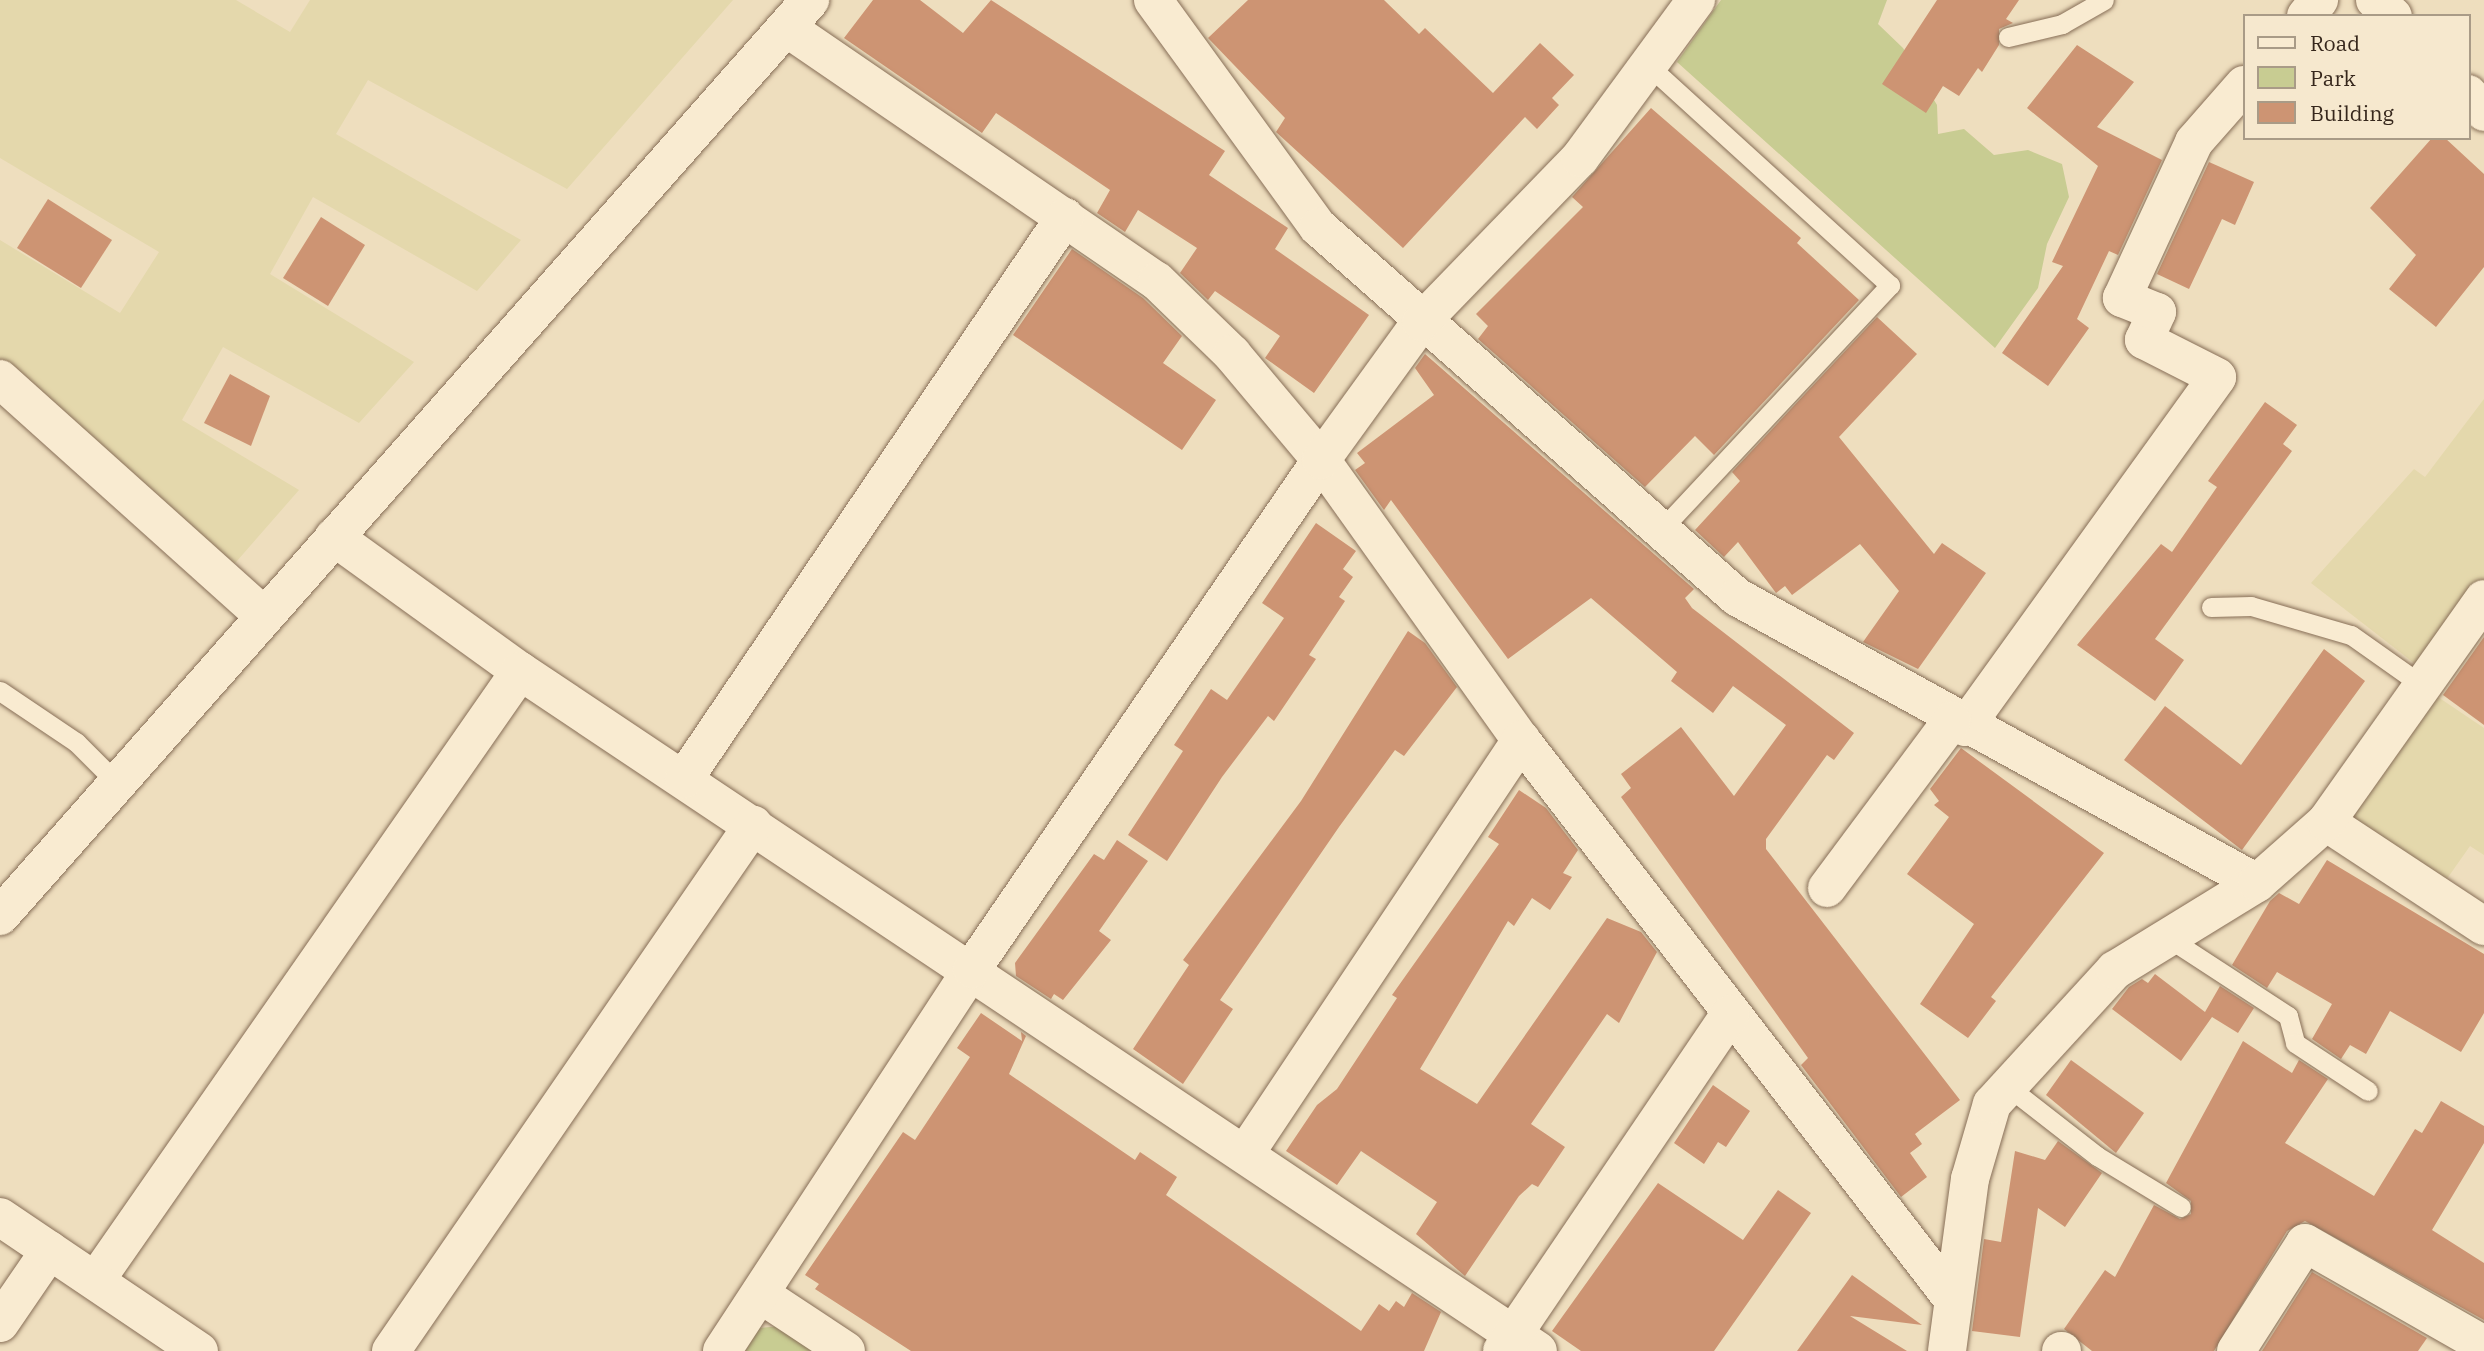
<!DOCTYPE html>
<html>
<head>
<meta charset="utf-8">
<style>
  body { margin:0 }
  #map { position:relative; width:2484px; height:1351px; overflow:hidden; background:#eedebe; font-family:"IBM Plex Serif",serif }
  div>[style] { position:absolute }
  .farmland>* { inset:0; background:#e4d8ac }
  .green>* { inset:0; background:#c8cc92 }
  .building>* { inset:0; background:#cd9473 }
  .roads { filter:drop-shadow(0 0 2px #876e57) drop-shadow(0 0 2px #876e57) }
  .service>* { height:19px; margin:-9.5px; padding:0 9.5px; transform-origin:9.5px; border-radius:9.5px; background:#f9ebd1 }
  .minor>* { height:38px; margin:-19px; padding:0 19px; transform-origin:19px; border-radius:19px; background:#f9ebd1 }
  .tertiary>* { height:38px; margin:-19px; padding:0 19px; transform-origin:19px; border-radius:19px; background:#f9ebd1 }
  span { translate:-50% -50%; white-space:nowrap; text-align:center; line-height:1.15; -webkit-text-stroke:5px #f6e8ce; paint-order:stroke }
  .legend { position:absolute; left:2243px; top:14px; width:228px; height:126px; box-sizing:border-box; background:#f6e8ce; border:2px solid #a99b87; margin:0; padding:9px 12px; list-style:none; font-size:21px; color:#36271c }
  .legend li { display:flex; align-items:center; gap:14px; height:35px }
  .legend b { width:35px; border:2px solid #a99b87 }
</style>
</head>
<body>
<div id="map">
  <div class="farmland">
    <i style="clip-path:polygon(0 0,236px 0,290px 32px,310px 0,733px 0,567px 189px,368px 80px,336px 134px,521px 240px,477px 291px,313px 197px,270px 274px,414px 362px,359px 423px,223px 347px,182px 420px,299px 490px,230px 569px,0 367px,0 240px,120px 313px,159px 252px,0 158px)"></i>
    <i style="clip-path:polygon(2484px 399px,2484px 581px,2423px 670px,2311px 583px,2414px 469px,2425px 477px)"></i>
    <i style="clip-path:polygon(2435px 695px,2484px 728px,2484px 855px,2470px 846px,2444px 883px,2345px 817px)"></i>
  </div>
  <div class="green">
    <i style="clip-path:polygon(1721px 0,1887px 0,1878px 24px,1903px 48px,1937px 105px,1938px 134px,1964px 129px,1994px 155px,2028px 150px,2062px 164px,2069px 197px,2047px 244px,2038px 288px,1995px 348px,1677px 62px)"></i>
    <i style="clip-path:polygon(781px 1326px,818px 1351px,745px 1351px,760px 1328px)"></i>
  </div>
  <div class="building">
    <i style="clip-path:polygon(873px 0,920px 0,963px 33px,991px 0,1225px 151px,1209px 175px,1288px 228px,1275px 249px,1369px 315px,1314px 393px,1265px 358px,1280px 336px,1215px 291px,1208px 300px,1180px 273px,1197px 248px,1138px 210px,1125px 232px,1097px 213px,1110px 190px,996px 113px,982px 133px,844px 38px)"></i>
    <i style="clip-path:polygon(1248px 0,1384px 0,1419px 34px,1425px 28px,1493px 93px,1540px 43px,1574px 75px,1552px 98px,1559px 105px,1537px 129px,1525px 117px,1403px 248px,1276px 132px,1285px 118px,1208px 38px)"></i>
    <i style="clip-path:polygon(1937px 0,2019px 0,2006px 19px,2013px 23px,1999px 29px,1999px 45px,1982px 72px,1978px 68px,1959px 96px,1943px 86px,1926px 113px,1882px 84px)"></i>
    <i style="clip-path:polygon(2077px 45px,2134px 82px,2097px 127px,2162px 160px,2118px 255px,2109px 251px,2077px 319px,2089px 328px,2048px 386px,2002px 353px,2063px 266px,2052px 262px,2098px 166px,2027px 108px)"></i>
    <i style="clip-path:polygon(1651px 108px,1801px 238px,1797px 243px,1859px 300px,1714px 455px,1695px 436px,1645px 487px,1478px 339px,1488px 326px,1476px 314px,1583px 207px,1572px 197px)"></i>
    <i style="clip-path:polygon(2432px 138px,2445px 138px,2484px 174px,2484px 267px,2436px 327px,2389px 289px,2416px 255px,2370px 208px)"></i>
    <i style="clip-path:polygon(2209px 162px,2254px 182px,2235px 225px,2222px 219px,2189px 289px,2157px 274px)"></i>
    <i style="clip-path:polygon(48px 199px,112px 240px,81px 288px,17px 248px)"></i>
    <i style="clip-path:polygon(321px 217px,365px 245px,328px 306px,283px 278px)"></i>
    <i style="clip-path:polygon(1072px 249px,1143px 298px,1182px 336px,1163px 363px,1216px 400px,1182px 450px,1013px 335px)"></i>
    <i style="clip-path:polygon(1877px 317px,1917px 354px,1839px 437px,1934px 554px,1942px 543px,1986px 573px,1918px 669px,1863px 642px,1899px 591px,1860px 544px,1792px 595px,1785px 586px,1776px 593px,1738px 542px,1724px 557px,1695px 530px,1740px 481px,1732px 472px)"></i>
    <i style="clip-path:polygon(1425px 354px,1694px 589px,1685px 598px,1692px 608px,1854px 733px,1834px 760px,1827px 755px,1766px 839px,1766px 849px,1960px 1100px,1915px 1134px,1922px 1144px,1910px 1153px,1927px 1177px,1901px 1197px,1801px 1065px,1808px 1058px,1621px 797px,1631px 788px,1621px 774px,1681px 727px,1734px 796px,1786px 725px,1733px 686px,1713px 713px,1671px 681px,1677px 672px,1591px 598px,1508px 659px,1391px 500px,1384px 510px,1355px 470px,1365px 463px,1357px 453px,1434px 395px,1415px 368px)"></i>
    <i style="clip-path:polygon(230px 374px,270px 396px,251px 446px,204px 423px)"></i>
    <i style="clip-path:polygon(2265px 402px,2297px 425px,2283px 444px,2292px 451px,2155px 639px,2184px 660px,2155px 701px,2077px 645px,2161px 544px,2172px 552px,2217px 487px,2208px 481px)"></i>
    <i style="clip-path:polygon(1316px 523px,1356px 551px,1343px 569px,1353px 577px,1339px 597px,1345px 601px,1309px 655px,1316px 659px,1274px 721px,1268px 716px,1222px 777px,1167px 861px,1128px 835px,1183px 751px,1174px 745px,1211px 689px,1227px 700px,1284px 618px,1262px 603px)"></i>
    <i style="clip-path:polygon(1408px 631px,1425px 643px,1457px 687px,1404px 756px,1395px 750px,1339px 827px,1220px 1000px,1233px 1009px,1183px 1084px,1133px 1049px,1189px 965px,1183px 960px,1301px 801px)"></i>
    <i style="clip-path:polygon(2484px 637px,2484px 725px,2443px 695px)"></i>
    <i style="clip-path:polygon(2324px 649px,2365px 681px,2242px 850px,2124px 760px,2165px 706px,2241px 765px)"></i>
    <i style="clip-path:polygon(1961px 748px,2104px 853px,1991px 997px,1996px 1001px,1968px 1038px,1920px 1004px,1974px 924px,1907px 874px,1949px 817px,1934px 805px,1939px 801px,1930px 789px)"></i>
    <i style="clip-path:polygon(1519px 790px,1546px 808px,1578px 850px,1563px 873px,1572px 877px,1550px 910px,1532px 898px,1514px 926px,1508px 921px,1420px 1069px,1477px 1104px,1607px 918px,1641px 932px,1657px 952px,1619px 1023px,1607px 1014px,1531px 1124px,1565px 1147px,1538px 1187px,1532px 1184px,1519px 1196px,1465px 1276px,1416px 1234px,1437px 1202px,1361px 1151px,1337px 1185px,1286px 1151px,1317px 1105px,1337px 1089px,1397px 998px,1392px 995px,1499px 844px,1488px 837px)"></i>
    <i style="clip-path:polygon(1117px 840px,1148px 861px,1099px 931px,1111px 940px,1063px 1000px,1054px 994px,1051px 999px,1016px 976px,1015px 963px,1094px 854px,1104px 860px)"></i>
    <i style="clip-path:polygon(2327px 860px,2484px 954px,2484px 1013px,2461px 1052px,2390px 1011px,2366px 1054px,2350px 1045px,2341px 1059px,2312px 1039px,2332px 1004px,2277px 972px,2267px 988px,2232px 965px,2270px 901px,2279px 893px,2299px 904px)"></i>
    <i style="clip-path:polygon(2155px 974px,2205px 1012px,2220px 986px,2254px 1008px,2238px 1033px,2212px 1017px,2181px 1061px,2112px 1009px,2129px 987px,2142px 979px,2148px 983px)"></i>
    <i style="clip-path:polygon(981px 1013px,1022px 1041px,1021px 1032px,1026px 1036px,1009px 1074px,1135px 1160px,1140px 1152px,1177px 1177px,1166px 1195px,1361px 1331px,1379px 1304px,1389px 1311px,1396px 1301px,1404px 1307px,1412px 1293px,1441px 1312px,1424px 1351px,911px 1351px,815px 1289px,819px 1284px,805px 1275px,903px 1132px,915px 1140px,970px 1057px,957px 1048px)"></i>
    <i style="clip-path:polygon(2243px 1041px,2292px 1073px,2299px 1060px,2328px 1079px,2285px 1143px,2374px 1196px,2415px 1129px,2422px 1133px,2441px 1101px,2484px 1126px,2484px 1143px,2432px 1230px,2484px 1263px,2484px 1320px,2305px 1221px,2287px 1231px,2214px 1351px,2092px 1351px,2064px 1329px,2105px 1270px,2115px 1277px,2154px 1205px,2180px 1219px,2191px 1214px,2191px 1201px,2166px 1183px)"></i>
    <i style="clip-path:polygon(2071px 1060px,2144px 1113px,2116px 1153px,2046px 1095px)"></i>
    <i style="clip-path:polygon(1713px 1085px,1750px 1111px,1726px 1147px,1718px 1142px,1704px 1164px,1674px 1143px)"></i>
    <i style="clip-path:polygon(2058px 1141px,2102px 1173px,2065px 1227px,2038px 1208px,2020px 1337px,1972px 1331px,1984px 1239px,2001px 1242px,2015px 1151px,2045px 1160px)"></i>
    <i style="clip-path:polygon(1658px 1183px,1743px 1240px,1778px 1190px,1811px 1213px,1714px 1351px,1581px 1351px,1552px 1331px)"></i>
    <i style="clip-path:polygon(2312px 1272px,2427px 1338px,2418px 1351px,2262px 1351px)"></i>
    <i style="clip-path:polygon(1852px 1275px,1922px 1325px,1850px 1316px,1907px 1351px,1797px 1351px)"></i>
  </div>
  <div class="roads">
    <div class="service">
      <i style="left:2008px;top:37px;width:56px;rotate:-13.5deg"></i>
      <i style="left:2062px;top:24px;width:48px;rotate:-29.7deg"></i>
      <i style="left:1649px;top:66px;width:326px;rotate:42.3deg"></i>
      <i style="left:1890px;top:285px;width:334px;rotate:133.1deg"></i>
      <i style="left:2211px;top:607px;width:40px;rotate:-1.4deg"></i>
      <i style="left:2251px;top:606px;width:104px;rotate:16.2deg"></i>
      <i style="left:2351px;top:635px;width:88px;rotate:35.3deg"></i>
      <i style="left:0;top:691px;width:92px;rotate:33.9deg"></i>
      <i style="left:76px;top:742px;width:59px;rotate:45deg"></i>
      <i style="left:2170px;top:939px;width:141px;rotate:33.1deg"></i>
      <i style="left:2288px;top:1016px;width:28px;rotate:75deg"></i>
      <i style="left:2295px;top:1043px;width:87px;rotate:33.3deg"></i>
      <i style="left:2011px;top:1089px;width:109px;rotate:37.9deg"></i>
      <i style="left:2097px;top:1156px;width:98px;rotate:31.3deg"></i>
    </div>
    <div class="minor">
      <i style="left:1153px;top:0;width:281px;rotate:54deg"></i>
      <i style="left:1318px;top:227px;width:559px;rotate:41.45deg"></i>
      <i style="left:1737px;top:597px;width:593px;rotate:28.81deg"></i>
      <i style="left:2375px;top:0;width:24px;rotate:42deg"></i>
      <i style="left:2306px;top:16px;width:21px;rotate:-51deg"></i>
      <i style="left:787px;top:28px;width:448px;rotate:34.4deg"></i>
      <i style="left:1157px;top:281px;width:105px;rotate:44.2deg"></i>
      <i style="left:1232px;top:354px;width:138px;rotate:50deg"></i>
      <i style="left:1321px;top:460px;width:344px;rotate:54.5deg"></i>
      <i style="left:1521px;top:740px;width:704px;rotate:52.33deg"></i>
      <i style="left:2468px;top:94px;width:24px;rotate:48deg"></i>
      <i style="left:0;top:379px;width:355px;rotate:41.9deg"></i>
      <i style="left:334px;top:537px;width:229px;rotate:35.8deg"></i>
      <i style="left:520px;top:671px;width:1224px;rotate:33.74deg"></i>
      <i style="left:1965px;top:727px;width:431px;rotate:-54.2deg"></i>
      <i style="left:2217px;top:377px;width:82px;rotate:-153.1deg"></i>
      <i style="left:2144px;top:340px;width:31px;rotate:-65deg"></i>
      <i style="left:2157px;top:312px;width:38px;rotate:-158deg"></i>
      <i style="left:2122px;top:298px;width:172px;rotate:-65.2deg"></i>
      <i style="left:2194px;top:142px;width:76px;rotate:-48.7deg"></i>
      <i style="left:684px;top:779px;width:679px;rotate:-55.87deg"></i>
      <i style="left:2326px;top:822px;width:189px;rotate:33.4deg"></i>
      <i style="left:1827px;top:888px;width:209px;rotate:-53.3deg"></i>
      <i style="left:1245px;top:1154px;width:498px;rotate:-56.3deg"></i>
      <i style="left:96px;top:1280px;width:742px;rotate:-55.15deg"></i>
      <i style="left:760px;top:1294px;width:103px;rotate:33.5deg"></i>
      <i style="left:0;top:1323px;width:88px;rotate:-55.6deg"></i>
      <i style="left:391px;top:1351px;width:639px;rotate:-55.46deg"></i>
      <i style="left:722px;top:1351px;width:457px;rotate:-56.8deg"></i>
      <i style="left:972px;top:969px;width:617px;rotate:-55.56deg"></i>
      <i style="left:1321px;top:460px;width:170px;rotate:-54.1deg"></i>
      <i style="left:1421px;top:322px;width:228px;rotate:-45.9deg"></i>
      <i style="left:1580px;top:158px;width:196px;rotate:-53.7deg"></i>
      <i style="left:1502px;top:1351px;width:407px;rotate:-55.9deg"></i>
      <i style="left:1947px;top:1351px;width:174px;rotate:-82.4deg"></i>
      <i style="left:1970px;top:1179px;width:78px;rotate:-73.7deg"></i>
      <i style="left:1992px;top:1104px;width:182px;rotate:-47.5deg"></i>
      <i style="left:2115px;top:970px;width:167px;rotate:-31.5deg"></i>
      <i style="left:2257px;top:883px;width:92px;rotate:-41.5deg"></i>
      <i style="left:2326px;top:822px;width:273px;rotate:-54.7deg"></i>
      <i style="left:2061px;top:1351px;width:1px"></i>
      <i style="left:2236px;top:1351px;width:128px;rotate:-57.4deg"></i>
      <i style="left:2305px;top:1243px;width:206px;rotate:29.7deg"></i>
    </div>
    <div class="tertiary">
      <i style="left:0;top:916px;width:1223px;rotate:-48.51deg"></i>
      <i style="left:0;top:1217px;width:240px;rotate:34deg"></i>
    </div>
  </div>
  <ul class="legend">
  <li><b style="height:9px;background:#f9ebd1"></b>Road</li>
  <li><b style="height:19px;background:#c8cc92"></b>Park</li>
  <li><b style="height:19px;background:#cd9473"></b>Building</li>
  </ul>
</div>
</body>
</html>
